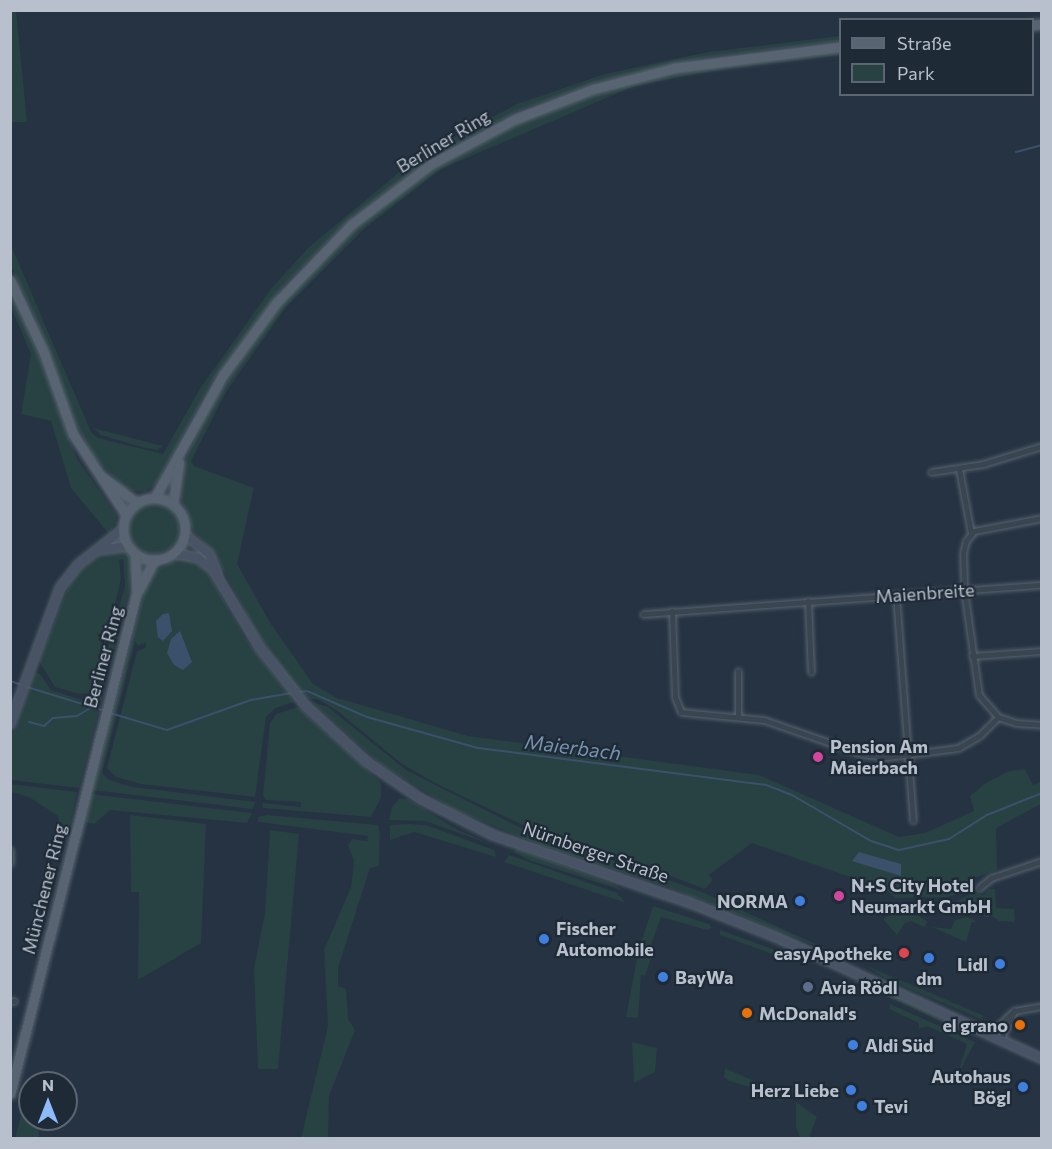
<!DOCTYPE html>
<html>
<head>
<meta charset="utf-8">
<style>
  body { margin:0 }
  #map { position:relative; width:1052px; height:1149px; overflow:hidden; background:#263342; font-family:Commissioner,sans-serif }
  div>[style] { position:absolute }
  .green>* { inset:0; background:#284143 }
  .round { border-radius:50% }
  .water>* { inset:0; background:#3b516b }
  .stream>* { height:2px; margin:-1px; padding:0 1px; transform-origin:1px; border-radius:1px; background:#3b516b }
  .roads { filter:drop-shadow(0 0 2px #58636f) drop-shadow(0 0 2px #58636f) }
  .street>* { height:5px; margin:-2.5px; padding:0 2.5px; transform-origin:2.5px; border-radius:2.5px; background:#3a4552 }
  .secondary>* { height:8px; margin:-4px; padding:0 4px; transform-origin:4px; border-radius:4px; background:#485465 }
  .primary>* { height:9px; margin:-4.5px; padding:0 4.5px; transform-origin:4.5px; border-radius:4.5px; background:#586472 }
  .primary>.ring { margin:-4.5px; padding:0; box-sizing:content-box; background:none; border:9px solid #586472; border-radius:50% }
  .dots>* { width:16px; height:16px; translate:-50% -50%; box-sizing:border-box; border:3px solid #1f2a37; border-radius:50% }
  span { translate:-50% -50%; white-space:nowrap; text-align:center; line-height:1.15; -webkit-text-stroke:4.5px #1f2a37; paint-order:stroke }
  .street-label { font-size:18px; color:#b7c0cc }
  .poi-label { font-size:18px; color:#b7c0cc; font-weight:700 }
  .left { translate:0 -50%; text-align:left }
  .right { translate:-100% -50%; text-align:right }
  .water-label { font-size:20px; color:#7792af; font-style:italic }
  .frame { position:absolute; inset:0; border:12px solid #b7c0cc; pointer-events:none }
  .legend { position:absolute; left:839px; top:18px; width:195px; height:78px; box-sizing:border-box; background:#1f2a37; border:2px solid #5c6673; margin:0; padding:8px 10px; list-style:none; font-size:18px; color:#b7c0cc }
  .legend li { display:flex; align-items:center; gap:12px; height:30px }
  .legend b { width:30px; border:2px solid #5c6673 }
  .north { position:absolute; left:18px; top:1071px; width:60px; height:60px; box-sizing:border-box; background:#1f2a37; border:2px solid #5c6673; border-radius:50%; rotate:0deg; font-size:16px; font-weight:700; line-height:24px; text-align:center; color:#b7c0cc }
  .north::after { content:''; display:block; margin:auto; width:21px; height:27px; background:#8ebcfa; clip-path:polygon(50% 0,100% 100%,50% 72%,0 100%) }
</style>
</head>
<body>
<div id="map">
  <div class="green">
    <i style="clip-path:polygon(16px 11px,27px 122px,11px 122px,10px 11px)"></i>
    <i style="clip-path:polygon(840px 36px,840px 41px,708px 57px,598px 82px,517px 111px,430px 159px,352px 217px,286px 283px,210px 384px,157px 483px,145px 492px,126px 490px,94px 457px,74px 420px,32px 310px,11px 267px,10px 243px,91px 432px,98px 438px,163px 454px,201px 387px,271px 289px,308px 248px,403px 169px,408px 161px,415px 164px,453px 138px,517px 104px,605px 74px,708px 52px)"></i>
    <i style="clip-path:polygon(840px 50px,840px 55px,723px 69px,634px 86px,441px 169px,365px 228px,286px 307px,226px 392px,191px 461px,194px 466px,254px 488px,237px 564px,271px 624px,313px 684px,337px 698px,468px 736px,759px 775px,899px 837px,925px 833px,974px 811px,970px 796px,986px 783px,1009px 771px,1025px 769px,1033px 785px,1041px 782px,1041px 804px,996px 828px,997px 870px,969px 880px,970px 890px,948px 897px,896px 898px,885px 889px,752px 843px,709px 875px,713px 880px,705px 889px,607px 852px,535px 831px,435px 783px,402px 764px,335px 709px,317px 699px,309px 699px,288px 678px,254px 628px,214px 552px,194px 533px,179px 493px,180px 471px,210px 407px,279px 305px,341px 239px,430px 170px,505px 127px,603px 90px,716px 65px)"></i>
    <i style="clip-path:polygon(11px 293px,41px 360px,77px 459px,116px 514px,116px 522px,109px 534px,71px 488px,51px 421px,21px 414px,31px 354px,11px 308px)"></i>
    <i style="clip-path:polygon(93px 428px,147px 442px,163px 446px,158px 450px,145px 448px,101px 435px)"></i>
    <i class="round" style="left:127px;top:502px;width:52px;height:52px"></i>
    <i style="clip-path:polygon(125px 551px,132px 560px,129px 590px,79px 788px,11px 780px,11px 736px,35px 673px,40px 674px,51px 690px,85px 701px,94px 697px,125px 586px,123px 559px,119px 560px,121px 579px,99px 670px,89px 693px,79px 694px,55px 687px,39px 661px,72px 578px,98px 556px)"></i>
    <i style="clip-path:polygon(176px 559px,186px 559px,206px 569px,245px 638px,294px 702px,275px 708px,266px 717px,255px 797px,141px 784px,116px 777px,107px 768px,137px 651px,146px 647px,146px 642px,138px 646px,135px 641px,102px 773px,109px 780px,133px 787px,256px 802px,252px 809px,92px 790px,146px 587px,156px 571px)"></i>
    <i style="clip-path:polygon(312px 702px,328px 707px,406px 770px,521px 828px,702px 892px,835px 953px,668px 887px,540px 845px,453px 809px,379px 763px)"></i>
    <i style="clip-path:polygon(298px 707px,381px 783px,381px 798px,371px 817px,263px 808px,262px 803px,301px 807px,301px 802px,266px 800px,263px 795px,270px 723px,276px 714px)"></i>
    <i style="clip-path:polygon(10px 784px,77px 792px,67px 839px,62px 838px,58px 816px,29px 797px,11px 792px)"></i>
    <i style="clip-path:polygon(90px 794px,252px 813px,247px 823px,110px 810px,94px 824px,83px 822px)"></i>
    <i style="clip-path:polygon(400px 798px,408px 799px,458px 830px,493px 845px,425px 821px,389px 820px,392px 807px)"></i>
    <i style="clip-path:polygon(130px 815px,206px 824px,201px 943px,138px 980px,139px 892px,131px 892px)"></i>
    <i style="clip-path:polygon(267px 815px,378px 825px,380px 835px,379px 866px,370px 868px,338px 968px,338px 986px,346px 989px,348px 1019px,355px 1030px,329px 1096px,328px 1138px,301px 1138px,328px 1026px,324px 950px,351px 887px,354px 861px,348px 845px,352px 839px,367px 841px,368px 836px,258px 822px,258px 817px)"></i>
    <i style="clip-path:polygon(409px 824px,426px 825px,494px 850px,496px 857px,414px 832px,390px 840px,390px 825px)"></i>
    <i style="clip-path:polygon(270px 830px,299px 834px,278px 1069px,258px 1069px,254px 968px,265px 912px)"></i>
    <i style="clip-path:polygon(517px 849px,611px 883px,624px 891px,531px 861px,514px 852px)"></i>
    <i style="clip-path:polygon(509px 855px,617px 893px,626px 903px,504px 862px)"></i>
    <i style="clip-path:polygon(989px 889px,995px 889px,996px 908px,1014px 909px,1015px 922px,999px 921px,990px 915px,987px 918px,972px 910px,956px 912px,950px 905px,972px 893px,984px 895px)"></i>
    <i style="clip-path:polygon(653px 906px,709px 924px,712px 928px,707px 930px,661px 917px,647px 956px,651px 958px,645px 976px,641px 975px,638px 1018px,626px 1017px,639px 948px)"></i>
    <i style="clip-path:polygon(895px 912px,913px 912px,928px 922px,924px 927px,911px 921px,905px 923px,897px 935px,883px 919px)"></i>
    <i style="clip-path:polygon(967px 917px,978px 922px,972px 922px,966px 942px,932px 927px,951px 929px,955px 920px)"></i>
    <i style="clip-path:polygon(720px 930px,775px 950px,778px 956px,772px 959px,772px 954px,720px 935px)"></i>
    <i style="clip-path:polygon(865px 965px,982px 1015px,983px 1020px,887px 979px)"></i>
    <i style="clip-path:polygon(850px 979px,882px 990px,974px 1034px,970px 1035px)"></i>
    <i style="clip-path:polygon(890px 1004px,975px 1042px,957px 1076px,967px 1044px,927px 1026px,919px 1029px,919px 1023px,889px 1009px)"></i>
    <i style="clip-path:polygon(632px 1042px,657px 1048px,655px 1072px,634px 1083px)"></i>
    <i style="clip-path:polygon(725px 1068px,769px 1088px,789px 1098px,779px 1101px,766px 1096px,765px 1091px,729px 1081px,724px 1077px)"></i>
    <i style="clip-path:polygon(32px 1076px,36px 1076px,36px 1083px,30px 1083px,30px 1119px,38px 1119px,39px 1138px,15px 1138px)"></i>
    <i style="clip-path:polygon(796px 1102px,817px 1117px,809px 1138px,800px 1138px,796px 1126px)"></i>
  </div>
  <div class="water">
    <i style="clip-path:polygon(169px 613px,172px 631px,163px 641px,158px 637px,156px 621px,163px 614px)"></i>
    <i style="clip-path:polygon(180px 631px,192px 662px,183px 670px,174px 665px,167px 653px,171px 639px)"></i>
    <i style="clip-path:polygon(859px 852px,901px 864px,901px 876px,852px 861px)"></i>
  </div>
  <div class="stream">
    <i style="left:1016px;top:152px;width:27px;rotate:-15deg"></i>
    <i style="left:10px;top:681px;width:13px;rotate:18deg"></i>
    <i style="left:27px;top:687px;width:82px;rotate:17.1deg"></i>
    <i style="left:300px;top:692px;width:7px;rotate:-8deg"></i>
    <i style="left:307px;top:691px;width:65px;rotate:23.4deg"></i>
    <i style="left:367px;top:717px;width:115px;rotate:15.6deg"></i>
    <i style="left:478px;top:748px;width:290px;rotate:7.3deg"></i>
    <i style="left:766px;top:785px;width:28px;rotate:21deg"></i>
    <i style="left:792px;top:795px;width:91px;rotate:30.2deg"></i>
    <i style="left:871px;top:841px;width:29px;rotate:18deg"></i>
    <i style="left:899px;top:850px;width:51px;rotate:-12.4deg"></i>
    <i style="left:949px;top:839px;width:45px;rotate:-32.3deg"></i>
    <i style="left:987px;top:815px;width:59px;rotate:-21.8deg"></i>
    <i style="left:110px;top:713px;width:59px;rotate:16.6deg"></i>
    <i style="left:167px;top:730px;width:89px;rotate:-19.7deg"></i>
    <i style="left:251px;top:700px;width:41px;rotate:-9.9deg"></i>
    <i style="left:29px;top:722px;width:16px;rotate:15deg"></i>
    <i style="left:44px;top:726px;width:12px;rotate:-42deg"></i>
    <i style="left:53px;top:718px;width:24px;rotate:-5deg"></i>
    <i style="left:77px;top:716px;width:17px;rotate:-31deg"></i>
  </div>
  <div class="roads">
    <div class="street">
      <i style="left:959px;top:469px;width:65px;rotate:79.4deg"></i>
      <i style="left:931px;top:472px;width:53px;rotate:-8.7deg"></i>
      <i style="left:983px;top:464px;width:62px;rotate:-17deg"></i>
      <i style="left:1042px;top:518px;width:69px;rotate:169.2deg"></i>
      <i style="left:974px;top:531px;width:13px;rotate:129deg"></i>
      <i style="left:966px;top:541px;width:12px;rotate:104deg"></i>
      <i style="left:963px;top:553px;width:37px;rotate:88deg"></i>
      <i style="left:964px;top:590px;width:106px;rotate:81.9deg"></i>
      <i style="left:979px;top:695px;width:29px;rotate:49deg"></i>
      <i style="left:998px;top:717px;width:19px;rotate:18deg"></i>
      <i style="left:1016px;top:723px;width:26px;rotate:4deg"></i>
      <i style="left:896px;top:595px;width:226px;rotate:85.7deg"></i>
      <i style="left:808px;top:601px;width:71px;rotate:87.6deg"></i>
      <i style="left:672px;top:611px;width:86px;rotate:88deg"></i>
      <i style="left:675px;top:697px;width:16px;rotate:68deg"></i>
      <i style="left:681px;top:712px;width:83px;rotate:5.5deg"></i>
      <i style="left:764px;top:720px;width:104px;rotate:19.1deg"></i>
      <i style="left:862px;top:754px;width:25px;rotate:7deg"></i>
      <i style="left:887px;top:757px;width:72px;rotate:-7.2deg"></i>
      <i style="left:958px;top:748px;width:24px;rotate:-30deg"></i>
      <i style="left:979px;top:736px;width:27px;rotate:-45deg"></i>
      <i style="left:643px;top:614px;width:400px;rotate:-4.2deg"></i>
      <i style="left:972px;top:656px;width:70px;rotate:-4.1deg"></i>
      <i style="left:738px;top:671px;width:44px;rotate:90deg"></i>
      <i style="left:10px;top:850px;width:13px;rotate:90deg"></i>
      <i style="left:979px;top:888px;width:16px;rotate:-40deg"></i>
      <i style="left:991px;top:878px;width:54px;rotate:-18.4deg"></i>
      <i style="left:10px;top:1001px;width:4px"></i>
      <i style="left:991px;top:1033px;width:32px;rotate:-44deg"></i>
      <i style="left:1014px;top:1011px;width:28px;rotate:-10deg"></i>
      <i style="left:1001px;top:1038px;width:30px;rotate:-64deg"></i>
    </div>
    <div class="secondary">
      <i style="left:185px;top:535px;width:31px;rotate:38deg"></i>
      <i style="left:209px;top:554px;width:20px;rotate:66deg"></i>
      <i style="left:99px;top:550px;width:29px;rotate:-8deg"></i>
      <i style="left:174px;top:553px;width:25px;rotate:12deg"></i>
      <i style="left:198px;top:558px;width:17px;rotate:36deg"></i>
      <i style="left:212px;top:568px;width:93px;rotate:59deg"></i>
      <i style="left:260px;top:648px;width:74px;rotate:51.6deg"></i>
      <i style="left:306px;top:706px;width:83px;rotate:42.6deg"></i>
      <i style="left:367px;top:762px;width:65px;rotate:34.4deg"></i>
      <i style="left:421px;top:799px;width:80px;rotate:26.6deg"></i>
      <i style="left:493px;top:835px;width:206px;rotate:19deg"></i>
      <i style="left:688px;top:902px;width:95px;rotate:21.7deg"></i>
      <i style="left:776px;top:937px;width:293px;rotate:24.6deg"></i>
      <i style="left:10px;top:724px;width:145px;rotate:-69.8deg"></i>
      <i style="left:60px;top:588px;width:29px;rotate:-52deg"></i>
      <i style="left:78px;top:565px;width:56px;rotate:-38.5deg"></i>
    </div>
    <div class="primary">
      <i style="left:1032px;top:25px;width:10px;rotate:-6deg"></i>
      <i style="left:10px;top:280px;width:81px;rotate:65deg"></i>
      <i style="left:44px;top:353px;width:86px;rotate:70.3deg"></i>
      <i style="left:73px;top:434px;width:97px;rotate:56.8deg"></i>
      <i style="left:100px;top:475px;width:46px;rotate:37.1deg"></i>
      <i style="left:155px;top:497px;width:140px;rotate:-60.9deg"></i>
      <i style="left:223px;top:375px;width:89px;rotate:-53.6deg"></i>
      <i style="left:276px;top:303px;width:110px;rotate:-46.1deg"></i>
      <i style="left:352px;top:224px;width:99px;rotate:-37.2deg"></i>
      <i style="left:431px;top:164px;width:95px;rotate:-28.2deg"></i>
      <i style="left:515px;top:119px;width:84px;rotate:-21deg"></i>
      <i style="left:593px;top:89px;width:85px;rotate:-14.4deg"></i>
      <i style="left:675px;top:68px;width:166px;rotate:-7.3deg"></i>
      <i class="ring" style="left:123px;top:498px;width:53px;height:53px"></i>
      <i style="left:173px;top:504px;width:42px;rotate:-81.9deg"></i>
      <i style="left:135px;top:554px;width:36px;rotate:88deg"></i>
      <i style="left:10px;top:1094px;width:515px;rotate:-75.83deg"></i>
      <i style="left:136px;top:595px;width:40px;rotate:-62deg"></i>
    </div>
  </div>
  <div class="dots">
    <i style="left:818px;top:757px;background:#d1479c"></i>
    <i style="left:839px;top:896px;background:#d1479c"></i>
    <i style="left:800px;top:901px;background:#3f7fe0"></i>
    <i style="left:544px;top:939px;background:#3f7fe0"></i>
    <i style="left:904px;top:953px;background:#e0444e"></i>
    <i style="left:929px;top:958px;background:#3f7fe0"></i>
    <i style="left:1000px;top:964px;background:#3f7fe0"></i>
    <i style="left:663px;top:977px;background:#3f7fe0"></i>
    <i style="left:808px;top:987px;background:#5c6f8a"></i>
    <i style="left:747px;top:1013px;background:#e8710a"></i>
    <i style="left:1020px;top:1025px;background:#e8710a"></i>
    <i style="left:853px;top:1045px;background:#3f7fe0"></i>
    <i style="left:1023px;top:1087px;background:#3f7fe0"></i>
    <i style="left:851px;top:1090px;background:#3f7fe0"></i>
    <i style="left:862px;top:1106px;background:#3f7fe0"></i>
  </div>
  <div class="street-label">
    <span style="left:443px;top:141px;rotate:-31deg">Berliner Ring</span>
    <span style="left:925px;top:593px;rotate:-4deg">Maienbreite</span>
    <span style="left:103px;top:657px;rotate:-75deg">Berliner Ring</span>
    <span style="left:596px;top:852px;rotate:19deg">Nürnberger Straße</span>
    <span style="left:44px;top:889px;rotate:-76deg">Münchener Ring</span>
  </div>
  <div class="poi-label">
    <span class="left" style="left:830px;top:757px">Pension Am<br>Maierbach</span>
    <span class="left" style="left:851px;top:896px">N+S City Hotel<br>Neumarkt GmbH</span>
    <span class="right" style="left:788px;top:901px">NORMA</span>
    <span class="left" style="left:556px;top:939px">Fischer<br>Automobile</span>
    <span class="right" style="left:892px;top:953px">easyApotheke</span>
    <span class="right" style="left:988px;top:964px">Lidl</span>
    <span class="left" style="left:675px;top:977px">BayWa</span>
    <span style="left:929px;top:978px">dm</span>
    <span class="left" style="left:820px;top:987px">Avia Rödl</span>
    <span class="left" style="left:759px;top:1013px">McDonald's</span>
    <span class="right" style="left:1008px;top:1025px">el grano</span>
    <span class="left" style="left:865px;top:1045px">Aldi Süd</span>
    <span class="right" style="left:1011px;top:1087px">Autohaus<br>Bögl</span>
    <span class="right" style="left:839px;top:1090px">Herz Liebe</span>
    <span class="left" style="left:874px;top:1106px">Tevi</span>
  </div>
  <div class="water-label">
    <span style="left:573px;top:747px;rotate:7deg">Maierbach</span>
  </div>
  <div class="frame"></div>
  <ul class="legend">
  <li><b style="height:8px;background:#586472"></b>Straße</li>
  <li><b style="height:16px;background:#284143"></b>Park</li>
  </ul>
  <div class="north">N</div>
</div>
</body>
</html>
